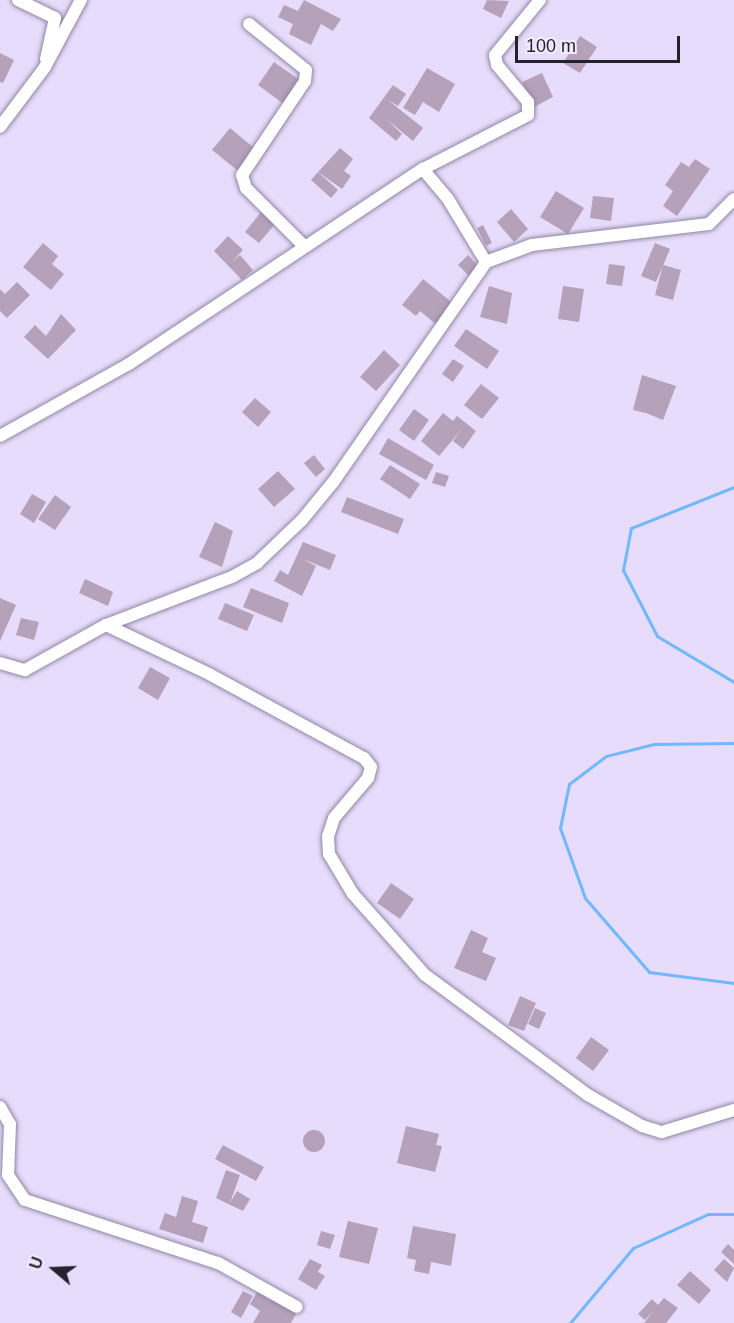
<!DOCTYPE html>
<html>
<head>
<meta charset="utf-8">
<style>
  body { margin:0 }
  #map { position:relative; width:734px; height:1323px; overflow:hidden; background:#e7dcfb; font-family:Helvetica,sans-serif }
  div>[style] { position:absolute }
  .stream>* { height:3px; margin:-1.5px; padding:0 1.5px; transform-origin:1.5px; border-radius:1.5px; background:#71b8fc }
  .building>* { inset:0; background:#b6a1ba }
  .round { border-radius:50% }
  .roads { filter:drop-shadow(0 0 2px #9187a3) drop-shadow(0 0 2px #9187a3) }
  .minor>* { height:12px; margin:-6px; padding:0 6px; transform-origin:6px; border-radius:6px; background:#fff }
  span { translate:-50% -50%; white-space:nowrap; text-align:center; line-height:1.15; -webkit-text-stroke:4.5px #f2ecff; paint-order:stroke }
  .north { position:absolute; left:24px; top:1239px; width:60px; height:60px; -webkit-text-stroke:4px #f2ecff; paint-order:stroke; rotate:289deg; font-size:16px; font-weight:700; line-height:24px; text-align:center; color:#26222d }
  .north::after { content:''; display:block; margin:auto; width:21px; height:27px; background:#26222d; clip-path:polygon(50% 0,100% 100%,50% 72%,0 100%) }
  .scale { position:absolute; left:515px; top:36px; width:165px; height:27px; box-sizing:border-box; border:3px solid #26222d; border-top:0; padding-left:8px; font-size:18px; line-height:21px; white-space:nowrap; color:#26222d; -webkit-text-stroke:4px #f2ecff; paint-order:stroke }
</style>
</head>
<body>
<div id="map">
  <div class="stream">
    <i style="left:734px;top:487px;width:111px;rotate:158.3deg"></i>
    <i style="left:631px;top:528px;width:43px;rotate:100.8deg"></i>
    <i style="left:623px;top:570px;width:74px;rotate:62.7deg"></i>
    <i style="left:657px;top:636px;width:90px;rotate:30.9deg"></i>
    <i style="left:734px;top:743px;width:80px;rotate:179.3deg"></i>
    <i style="left:654px;top:744px;width:49px;rotate:166deg"></i>
    <i style="left:606px;top:756px;width:46px;rotate:142.9deg"></i>
    <i style="left:569px;top:784px;width:45px;rotate:101.6deg"></i>
    <i style="left:560px;top:828px;width:74px;rotate:70.3deg"></i>
    <i style="left:585px;top:898px;width:98px;rotate:49.1deg"></i>
    <i style="left:649px;top:972px;width:86px;rotate:7.4deg"></i>
    <i style="left:570px;top:1323px;width:98px;rotate:-50deg"></i>
    <i style="left:633px;top:1248px;width:82px;rotate:-24.4deg"></i>
    <i style="left:708px;top:1214px;width:26px"></i>
  </div>
  <div class="building">
    <i style="clip-path:polygon(304px 0,341px 19px,333px 31px,321px 24px,311px 45px,289px 34px,293px 24px,278px 17px,284px 5px,298px 11px)"></i>
    <i style="clip-path:polygon(487px 0,509px 1px,501px 18px,483px 9px)"></i>
    <i style="clip-path:polygon(580px 36px,597px 47px,580px 73px,563px 63px)"></i>
    <i style="clip-path:polygon(0 53px,14px 60px,3px 83px,0 82px)"></i>
    <i style="clip-path:polygon(274px 62px,301px 81px,285px 105px,258px 85px)"></i>
    <i style="clip-path:polygon(427px 68px,455px 84px,439px 112px,423px 102px,415px 115px,403px 108px)"></i>
    <i style="clip-path:polygon(542px 73px,553px 97px,534px 107px,522px 82px)"></i>
    <i style="clip-path:polygon(393px 85px,406px 94px,398px 106px,388px 100px,423px 128px,413px 141px,385px 118px,402px 134px,396px 141px,369px 118px)"></i>
    <i style="clip-path:polygon(230px 128px,254px 148px,237px 170px,212px 150px)"></i>
    <i style="clip-path:polygon(340px 148px,353px 159px,344px 171px,351px 176px,342px 189px,318px 172px)"></i>
    <i style="clip-path:polygon(695px 159px,710px 169px,677px 216px,663px 206px,673px 191px,665px 185px,681px 162px,689px 167px)"></i>
    <i style="clip-path:polygon(318px 172px,338px 190px,331px 198px,311px 180px)"></i>
    <i style="clip-path:polygon(556px 191px,584px 208px,568px 234px,540px 217px)"></i>
    <i style="clip-path:polygon(593px 196px,614px 198px,611px 221px,590px 218px)"></i>
    <i style="clip-path:polygon(511px 209px,528px 229px,514px 242px,497px 222px)"></i>
    <i style="clip-path:polygon(261px 212px,276px 223px,259px 243px,245px 232px)"></i>
    <i style="clip-path:polygon(483px 225px,492px 243px,486px 246px,477px 228px)"></i>
    <i style="clip-path:polygon(228px 236px,243px 250px,233px 261px,240px 255px,253px 270px,242px 280px,214px 251px)"></i>
    <i style="clip-path:polygon(43px 243px,58px 256px,52px 264px,64px 274px,51px 290px,23px 267px)"></i>
    <i style="clip-path:polygon(655px 243px,670px 249px,656px 282px,641px 276px)"></i>
    <i style="clip-path:polygon(468px 255px,478px 266px,469px 276px,458px 265px)"></i>
    <i style="clip-path:polygon(609px 264px,625px 266px,622px 286px,606px 284px)"></i>
    <i style="clip-path:polygon(663px 265px,681px 270px,673px 300px,655px 295px)"></i>
    <i style="clip-path:polygon(423px 279px,455px 305px,438px 326px,420px 311px,416px 316px,402px 305px)"></i>
    <i style="clip-path:polygon(17px 282px,30px 295px,7px 318px,0 311px,0 289px,5px 294px)"></i>
    <i style="clip-path:polygon(489px 286px,512px 293px,507px 324px,480px 317px)"></i>
    <i style="clip-path:polygon(563px 286px,584px 289px,579px 322px,558px 319px)"></i>
    <i style="clip-path:polygon(61px 314px,76px 330px,48px 359px,24px 337px,35px 325px,46px 336px)"></i>
    <i style="clip-path:polygon(466px 329px,499px 351px,487px 369px,454px 346px)"></i>
    <i style="clip-path:polygon(384px 350px,400px 365px,376px 391px,360px 377px)"></i>
    <i style="clip-path:polygon(453px 359px,464px 366px,453px 382px,442px 374px)"></i>
    <i style="clip-path:polygon(642px 375px,676px 386px,663px 420px,646px 413px,652px 397px,646px 413px,633px 410px)"></i>
    <i style="clip-path:polygon(481px 384px,499px 398px,482px 419px,464px 405px)"></i>
    <i style="clip-path:polygon(255px 398px,271px 412px,258px 427px,242px 412px)"></i>
    <i style="clip-path:polygon(414px 409px,429px 420px,414px 441px,399px 430px)"></i>
    <i style="clip-path:polygon(443px 413px,453px 421px,457px 416px,476px 431px,463px 449px,453px 441px,462px 429px,439px 456px,421px 441px)"></i>
    <i style="clip-path:polygon(388px 438px,434px 465px,426px 480px,379px 454px)"></i>
    <i style="clip-path:polygon(314px 455px,325px 469px,316px 477px,304px 463px)"></i>
    <i style="clip-path:polygon(390px 465px,420px 484px,410px 499px,380px 479px)"></i>
    <i style="clip-path:polygon(278px 471px,295px 489px,274px 507px,258px 489px)"></i>
    <i style="clip-path:polygon(436px 472px,449px 476px,445px 487px,432px 483px)"></i>
    <i style="clip-path:polygon(32px 494px,46px 502px,34px 523px,20px 514px)"></i>
    <i style="clip-path:polygon(55px 495px,71px 507px,55px 530px,38px 519px)"></i>
    <i style="clip-path:polygon(347px 497px,404px 519px,398px 534px,341px 512px)"></i>
    <i style="clip-path:polygon(215px 522px,233px 531px,222px 567px,199px 557px)"></i>
    <i style="clip-path:polygon(303px 542px,336px 555px,330px 570px,303px 559px,316px 566px,302px 596px,274px 581px,280px 570px,288px 575px)"></i>
    <i style="clip-path:polygon(85px 579px,113px 592px,108px 606px,79px 593px)"></i>
    <i style="clip-path:polygon(251px 588px,289px 603px,282px 623px,243px 607px)"></i>
    <i style="clip-path:polygon(0 598px,16px 605px,0 641px)"></i>
    <i style="clip-path:polygon(225px 603px,254px 615px,247px 631px,218px 619px)"></i>
    <i style="clip-path:polygon(21px 618px,39px 622px,34px 640px,16px 635px)"></i>
    <i style="clip-path:polygon(150px 667px,170px 678px,158px 700px,138px 688px)"></i>
    <i style="clip-path:polygon(391px 883px,414px 899px,400px 919px,377px 903px)"></i>
    <i style="clip-path:polygon(471px 930px,488px 938px,482px 952px,496px 958px,486px 981px,454px 968px)"></i>
    <i style="clip-path:polygon(520px 996px,536px 1003px,524px 1031px,508px 1025px)"></i>
    <i style="clip-path:polygon(535px 1008px,546px 1013px,539px 1029px,528px 1024px)"></i>
    <i style="clip-path:polygon(591px 1037px,609px 1050px,593px 1071px,576px 1058px)"></i>
    <i style="clip-path:polygon(406px 1126px,439px 1134px,436px 1145px,442px 1146px,435px 1172px,397px 1163px)"></i>
    <i class="round" style="left:303px;top:1130px;width:22px;height:22px"></i>
    <i style="clip-path:polygon(223px 1145px,264px 1167px,256px 1181px,215px 1159px)"></i>
    <i style="clip-path:polygon(226px 1170px,240px 1175px,230px 1203px,237px 1191px,250px 1199px,243px 1211px,216px 1198px)"></i>
    <i style="clip-path:polygon(182px 1196px,198px 1201px,192px 1222px,208px 1227px,203px 1243px,159px 1229px,165px 1213px,176px 1217px)"></i>
    <i style="clip-path:polygon(348px 1221px,378px 1228px,369px 1264px,339px 1257px)"></i>
    <i style="clip-path:polygon(413px 1226px,456px 1234px,451px 1266px,431px 1262px,429px 1274px,414px 1271px,416px 1260px,407px 1258px)"></i>
    <i style="clip-path:polygon(321px 1231px,335px 1235px,330px 1249px,317px 1245px)"></i>
    <i style="clip-path:polygon(728px 1244px,734px 1250px,734px 1264px,721px 1252px)"></i>
    <i style="clip-path:polygon(310px 1259px,322px 1265px,318px 1272px,325px 1276px,316px 1290px,298px 1279px)"></i>
    <i style="clip-path:polygon(724px 1259px,734px 1268px,727px 1282px,714px 1270px)"></i>
    <i style="clip-path:polygon(690px 1271px,711px 1290px,699px 1304px,677px 1285px)"></i>
    <i style="clip-path:polygon(259px 1289px,297px 1312px,291px 1323px,253px 1323px,260px 1311px,250px 1304px)"></i>
    <i style="clip-path:polygon(243px 1291px,253px 1296px,241px 1318px,231px 1312px)"></i>
    <i style="clip-path:polygon(664px 1298px,678px 1308px,666px 1323px,644px 1323px,654px 1310px,645px 1320px,638px 1314px,652px 1299px,658px 1305px)"></i>
  </div>
  <div class="roads">
    <div class="minor">
      <i style="left:18px;top:0;width:41px;rotate:25.9deg"></i>
      <i style="left:55px;top:18px;width:42px;rotate:102.4deg"></i>
      <i style="left:249px;top:24px;width:73px;rotate:38.9deg"></i>
      <i style="left:306px;top:70px;width:11px;rotate:95deg"></i>
      <i style="left:305px;top:81px;width:113px;rotate:123.8deg"></i>
      <i style="left:242px;top:175px;width:14px;rotate:73deg"></i>
      <i style="left:246px;top:188px;width:81px;rotate:45deg"></i>
      <i style="left:0;top:127px;width:75px;rotate:-53.1deg"></i>
      <i style="left:45px;top:67px;width:76px;rotate:-61.8deg"></i>
      <i style="left:486px;top:262px;width:74px;rotate:-121.1deg"></i>
      <i style="left:448px;top:199px;width:39px;rotate:-130deg"></i>
      <i style="left:423px;top:169px;width:118px;rotate:-27.2deg"></i>
      <i style="left:528px;top:115px;width:13px;rotate:-90deg"></i>
      <i style="left:528px;top:102px;width:48px;rotate:-130deg"></i>
      <i style="left:497px;top:65px;width:10px;rotate:-101deg"></i>
      <i style="left:495px;top:55px;width:71px;rotate:-50.7deg"></i>
      <i style="left:0;top:436px;width:148px;rotate:-29.2deg"></i>
      <i style="left:129px;top:364px;width:353px;rotate:-33.6deg"></i>
      <i style="left:106px;top:625px;width:114px;rotate:25.4deg"></i>
      <i style="left:209px;top:674px;width:176px;rotate:28.5deg"></i>
      <i style="left:364px;top:758px;width:11px;rotate:52deg"></i>
      <i style="left:371px;top:767px;width:11px;rotate:105deg"></i>
      <i style="left:368px;top:778px;width:52px;rotate:130.4deg"></i>
      <i style="left:334px;top:818px;width:19px;rotate:108deg"></i>
      <i style="left:328px;top:836px;width:18px;rotate:87deg"></i>
      <i style="left:329px;top:854px;width:47px;rotate:59deg"></i>
      <i style="left:353px;top:894px;width:108px;rotate:48.4deg"></i>
      <i style="left:425px;top:975px;width:202px;rotate:36.4deg"></i>
      <i style="left:588px;top:1095px;width:62px;rotate:29.9deg"></i>
      <i style="left:642px;top:1126px;width:21px;rotate:17deg"></i>
      <i style="left:662px;top:1132px;width:75px;rotate:-17deg"></i>
      <i style="left:0;top:663px;width:26px;rotate:16deg"></i>
      <i style="left:25px;top:670px;width:93px;rotate:-29.1deg"></i>
      <i style="left:106px;top:625px;width:135px;rotate:-20.9deg"></i>
      <i style="left:232px;top:577px;width:29px;rotate:-29deg"></i>
      <i style="left:257px;top:563px;width:62px;rotate:-43.7deg"></i>
      <i style="left:302px;top:520px;width:50px;rotate:-50.6deg"></i>
      <i style="left:334px;top:481px;width:267px;rotate:-55.2deg"></i>
      <i style="left:486px;top:262px;width:49px;rotate:-20.3deg"></i>
      <i style="left:532px;top:245px;width:178px;rotate:-6.8deg"></i>
      <i style="left:709px;top:224px;width:35px;rotate:-45deg"></i>
      <i style="left:0;top:1107px;width:20px;rotate:60deg"></i>
      <i style="left:10px;top:1124px;width:51px;rotate:92.2deg"></i>
      <i style="left:8px;top:1175px;width:30px;rotate:56deg"></i>
      <i style="left:25px;top:1200px;width:203px;rotate:18.1deg"></i>
      <i style="left:218px;top:1263px;width:90px;rotate:29.1deg"></i>
    </div>
  </div>
  <div class="north">U</div>
  <div class="scale">100 m</div>
</div>
</body>
</html>
